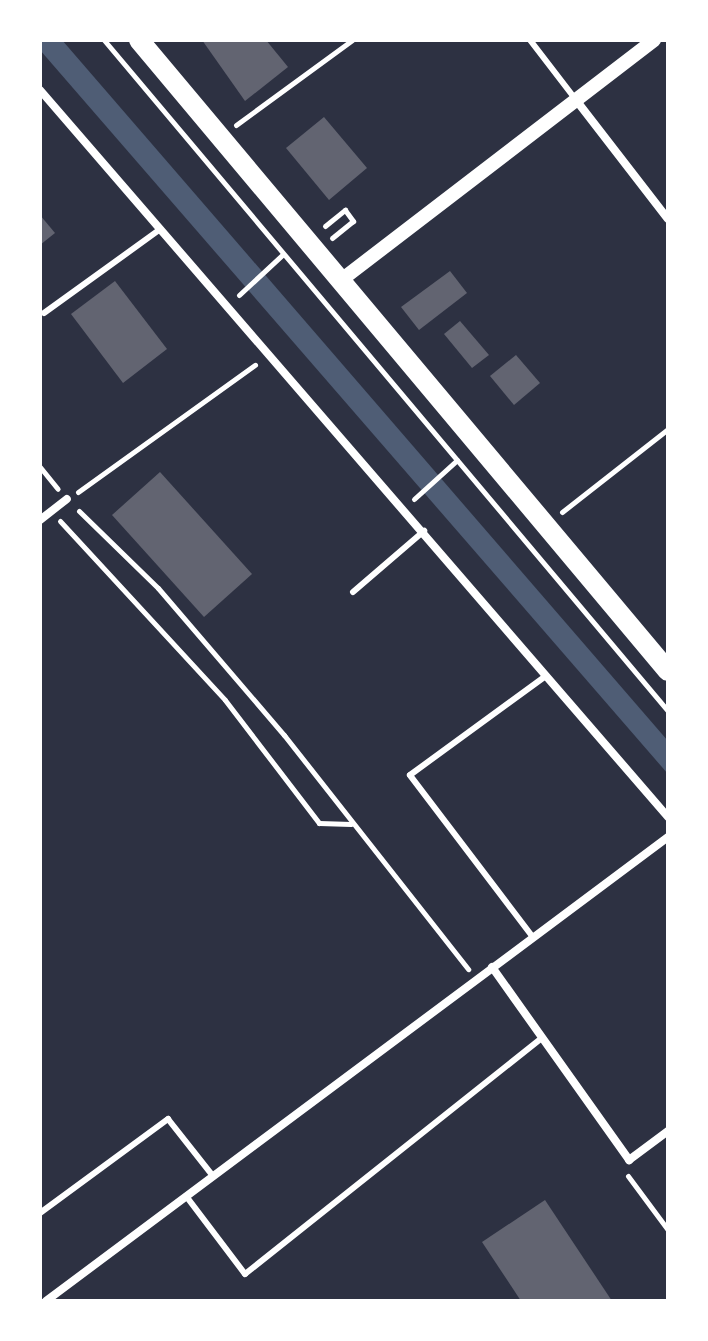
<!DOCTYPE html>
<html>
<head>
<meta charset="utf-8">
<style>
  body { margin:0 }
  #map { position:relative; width:708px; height:1341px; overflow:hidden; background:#2d3142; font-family:Manrope,sans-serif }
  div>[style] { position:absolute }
  .water>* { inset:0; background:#4f5d75 }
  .building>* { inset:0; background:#626471 }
  .path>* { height:5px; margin:-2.5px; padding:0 2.5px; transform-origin:2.5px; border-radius:2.5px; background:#fff }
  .service>* { height:6px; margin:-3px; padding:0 3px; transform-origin:3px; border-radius:3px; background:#fff }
  .minor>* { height:8px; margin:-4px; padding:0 4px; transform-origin:4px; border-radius:4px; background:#fff }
  .tertiary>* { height:14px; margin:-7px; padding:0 7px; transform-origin:7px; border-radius:7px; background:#fff }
  .primary>* { height:20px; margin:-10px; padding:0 10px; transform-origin:10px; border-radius:10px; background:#fff }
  span { translate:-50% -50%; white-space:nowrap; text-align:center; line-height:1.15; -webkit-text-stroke:8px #fff; paint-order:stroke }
  .frame { position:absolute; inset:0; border:42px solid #fff; pointer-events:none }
</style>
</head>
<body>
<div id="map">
  <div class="water">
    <i style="clip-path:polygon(40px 40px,62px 40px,668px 741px,668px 774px,40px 50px)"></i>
  </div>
  <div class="building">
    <i style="clip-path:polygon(202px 40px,266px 40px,288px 67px,245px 101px)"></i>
    <i style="clip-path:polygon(324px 117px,367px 168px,329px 200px,286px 148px)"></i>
    <i style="clip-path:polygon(40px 215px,55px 233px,40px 245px)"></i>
    <i style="clip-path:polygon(450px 271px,467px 293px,419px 330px,401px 307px)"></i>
    <i style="clip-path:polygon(115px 281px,167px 349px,123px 383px,71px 314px)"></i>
    <i style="clip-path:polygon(460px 321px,489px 355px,472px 368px,444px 334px)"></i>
    <i style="clip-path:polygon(516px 355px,540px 383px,514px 405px,490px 376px)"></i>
    <i style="clip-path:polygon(160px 472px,252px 574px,204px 617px,112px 515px)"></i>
    <i style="clip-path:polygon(545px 1200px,612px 1301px,521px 1301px,482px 1242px)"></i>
  </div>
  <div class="path">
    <i style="left:104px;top:40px;width:877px;rotate:49.95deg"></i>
    <i style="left:236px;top:125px;width:144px;rotate:-36.2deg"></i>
    <i style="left:325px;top:226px;width:26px;rotate:-39deg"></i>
    <i style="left:345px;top:210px;width:14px;rotate:54deg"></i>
    <i style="left:353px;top:221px;width:27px;rotate:141deg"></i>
    <i style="left:239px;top:295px;width:59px;rotate:-42.9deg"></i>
    <i style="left:40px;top:467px;width:28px;rotate:51deg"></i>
    <i style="left:78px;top:492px;width:218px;rotate:-35.7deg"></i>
    <i style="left:414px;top:499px;width:58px;rotate:-42.2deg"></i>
    <i style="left:79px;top:511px;width:110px;rotate:44.3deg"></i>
    <i style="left:158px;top:588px;width:194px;rotate:49.4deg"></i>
    <i style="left:284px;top:735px;width:298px;rotate:51.8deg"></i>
    <i style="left:562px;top:512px;width:135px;rotate:-38.1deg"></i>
    <i style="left:60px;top:521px;width:243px;rotate:47.3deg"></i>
    <i style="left:225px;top:700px;width:155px;rotate:52.6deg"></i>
    <i style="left:319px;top:823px;width:32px;rotate:2deg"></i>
    <i style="left:628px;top:1176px;width:67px;rotate:53.5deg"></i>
  </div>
  <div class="service">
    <i style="left:530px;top:40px;width:76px;rotate:52.5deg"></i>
    <i style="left:44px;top:313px;width:142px;rotate:-35.8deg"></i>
    <i style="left:353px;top:592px;width:94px;rotate:-40.7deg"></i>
    <i style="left:532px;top:936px;width:202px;rotate:-127.2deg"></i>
    <i style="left:410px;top:775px;width:168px;rotate:-36.1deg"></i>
    <i style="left:186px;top:1196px;width:98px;rotate:52.9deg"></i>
    <i style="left:245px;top:1274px;width:377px;rotate:-38.5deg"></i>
    <i style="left:40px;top:1213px;width:159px;rotate:-36.3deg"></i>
    <i style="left:168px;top:1119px;width:73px;rotate:51.7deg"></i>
  </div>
  <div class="minor">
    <i style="left:40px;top:90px;width:961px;rotate:49.18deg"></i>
    <i style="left:576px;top:100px;width:150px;rotate:52.3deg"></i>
    <i style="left:40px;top:520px;width:34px;rotate:-38deg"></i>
    <i style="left:492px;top:967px;width:237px;rotate:54.6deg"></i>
    <i style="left:629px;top:1160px;width:49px;rotate:-36.6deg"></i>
    <i style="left:46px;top:1301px;width:776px;rotate:-36.72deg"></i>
  </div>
  <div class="tertiary">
    <i style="left:340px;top:281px;width:396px;rotate:-37.5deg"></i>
  </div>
  <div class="primary">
    <i style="left:139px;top:40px;width:823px;rotate:50.03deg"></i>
  </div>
  <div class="frame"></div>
</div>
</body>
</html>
